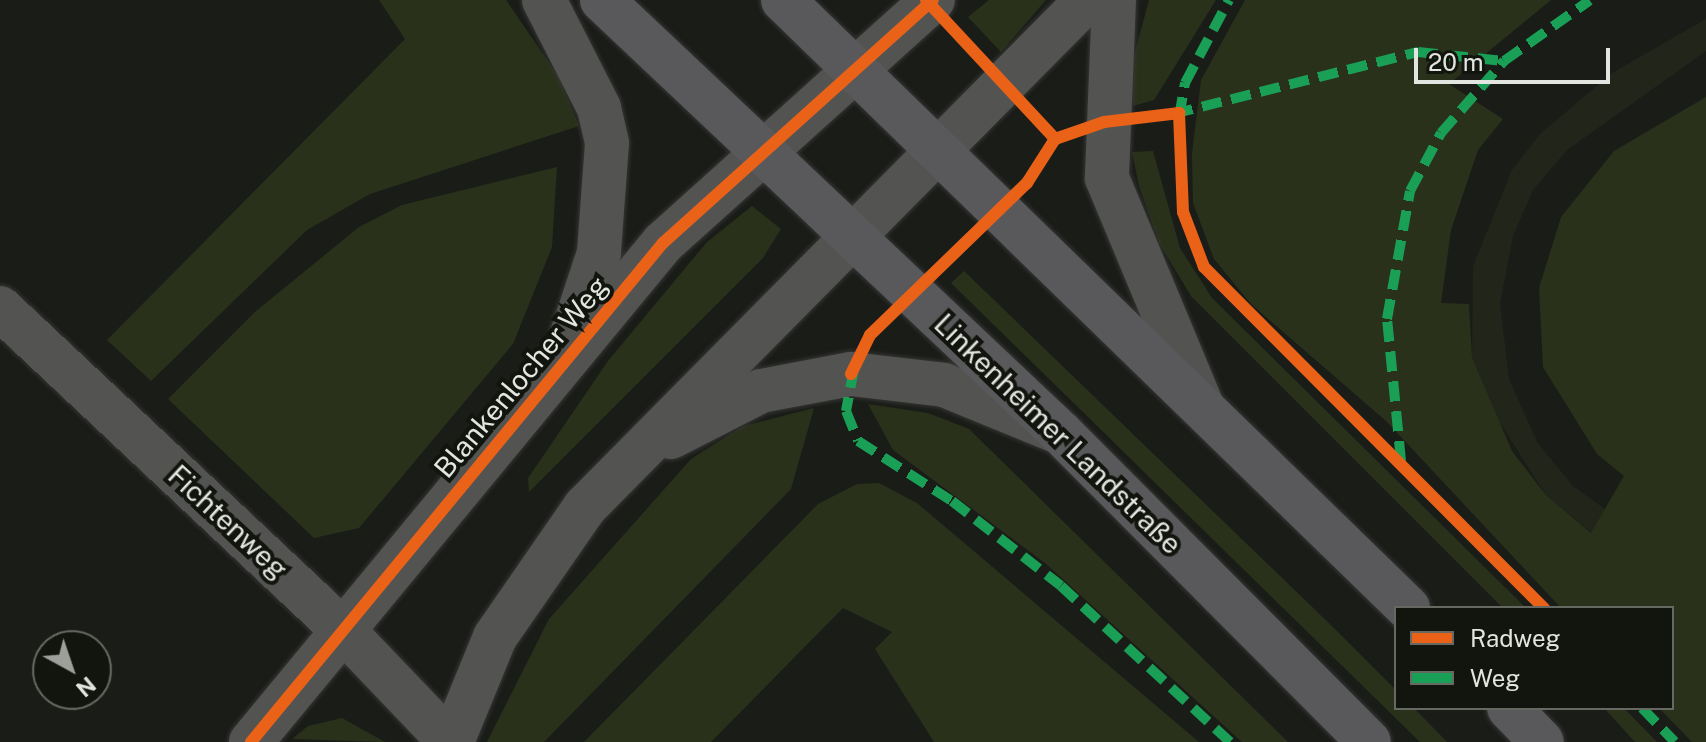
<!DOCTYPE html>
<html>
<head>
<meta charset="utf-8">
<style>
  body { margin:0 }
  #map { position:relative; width:1706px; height:742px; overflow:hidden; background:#1a1c18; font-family:"Public Sans",sans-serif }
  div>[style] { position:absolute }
  .built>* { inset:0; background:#21251a }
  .green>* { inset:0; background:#2a311b }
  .roads { filter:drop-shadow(0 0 2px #353634) drop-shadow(0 0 2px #353634) }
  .minor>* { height:44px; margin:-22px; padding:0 22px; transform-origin:22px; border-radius:22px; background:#535451 }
  .primary>* { height:44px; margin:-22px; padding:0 22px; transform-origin:22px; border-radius:22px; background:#59585b }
  .quiet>* { height:10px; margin-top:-5px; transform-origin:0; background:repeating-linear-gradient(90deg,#1a9f57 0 20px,transparent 0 30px) }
  .cycleway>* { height:12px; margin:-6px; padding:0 6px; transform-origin:6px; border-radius:6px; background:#ea6118 }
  span { translate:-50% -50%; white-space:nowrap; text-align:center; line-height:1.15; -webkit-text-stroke:8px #12140e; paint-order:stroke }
  .street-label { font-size:28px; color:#e3e5e1 }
  .legend { position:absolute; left:1394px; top:606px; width:280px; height:104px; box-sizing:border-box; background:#12140e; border:2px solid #666862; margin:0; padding:10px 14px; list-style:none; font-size:24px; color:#e3e5e1 }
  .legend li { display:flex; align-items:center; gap:16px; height:40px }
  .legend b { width:40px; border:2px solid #666862 }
  .north { position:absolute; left:32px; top:630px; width:80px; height:80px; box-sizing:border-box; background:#12140e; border:2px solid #666862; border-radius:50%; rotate:140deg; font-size:22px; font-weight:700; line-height:32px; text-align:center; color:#e3e5e1 }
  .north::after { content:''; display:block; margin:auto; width:28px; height:36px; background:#9d9f9b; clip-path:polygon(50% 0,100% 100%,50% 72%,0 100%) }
  .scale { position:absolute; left:1414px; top:48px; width:196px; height:36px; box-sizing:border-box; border:4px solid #e3e5e1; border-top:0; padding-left:10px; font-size:24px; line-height:28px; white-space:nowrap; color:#e3e5e1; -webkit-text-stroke:6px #12140e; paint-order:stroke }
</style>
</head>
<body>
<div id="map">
  <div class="built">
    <i style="clip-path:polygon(1706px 19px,1706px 51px,1567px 150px,1533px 190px,1513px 236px,1500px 304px,1509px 379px,1537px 442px,1573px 486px,1605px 509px,1592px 533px,1545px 494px,1488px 404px,1472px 358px,1473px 266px,1512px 170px,1540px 134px,1612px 73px)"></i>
  </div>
  <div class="green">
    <i style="clip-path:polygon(379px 0,506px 0,559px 77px,579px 126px,370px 194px,307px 230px,151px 381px,107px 340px,405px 39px)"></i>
    <i style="clip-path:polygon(989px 0,1046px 0,1001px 52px,968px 17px)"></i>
    <i style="clip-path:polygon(1149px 0,1216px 0,1154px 100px,1133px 106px,1130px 70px)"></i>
    <i style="clip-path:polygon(1245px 0,1551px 0,1449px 84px,1503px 119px,1478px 150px,1451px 230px,1441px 303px,1469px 304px,1472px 358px,1512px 451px,1545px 494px,1591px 533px,1624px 476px,1597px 454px,1543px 367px,1539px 288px,1561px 217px,1614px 151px,1706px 97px,1706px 742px,1692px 742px,1659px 708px,1672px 708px,1672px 608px,1561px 608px,1386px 421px,1251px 304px,1214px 259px,1193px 203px,1192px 153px,1201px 80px)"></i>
    <i style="clip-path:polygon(1153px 151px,1180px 248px,1212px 298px,1526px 608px,1503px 608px,1191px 296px,1159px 243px,1139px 186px,1132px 152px)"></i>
    <i style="clip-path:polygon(557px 167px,552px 247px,513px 344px,359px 528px,314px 538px,168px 399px,256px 311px,359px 227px,402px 205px)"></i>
    <i style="clip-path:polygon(752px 206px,781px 229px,763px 258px,529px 492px,528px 478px,608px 361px,707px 242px)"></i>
    <i style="clip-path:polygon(964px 271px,1336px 630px,1396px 690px,1396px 708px,1414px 708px,1447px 742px,1420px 742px,951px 283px)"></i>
    <i style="clip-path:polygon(868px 404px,928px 413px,969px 429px,1288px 742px,1242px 742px,1045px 563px,893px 450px)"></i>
    <i style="clip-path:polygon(814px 408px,791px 489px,544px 742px,487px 742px,549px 619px,691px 459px,743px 426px)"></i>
    <i style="clip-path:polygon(879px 483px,917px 503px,1199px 742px,934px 742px,875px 649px,892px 632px,843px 608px,711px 742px,584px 742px,818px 504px,857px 484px)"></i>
    <i style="clip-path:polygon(1604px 708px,1624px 708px,1657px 742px,1635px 742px)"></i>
    <i style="clip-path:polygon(342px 718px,385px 742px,292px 739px,308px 726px)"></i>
  </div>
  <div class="roads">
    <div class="minor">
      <i style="left:544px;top:0;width:121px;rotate:63deg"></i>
      <i style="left:599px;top:108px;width:36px;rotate:77deg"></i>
      <i style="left:607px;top:143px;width:110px;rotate:94.2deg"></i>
      <i style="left:599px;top:253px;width:85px;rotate:108.4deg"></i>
      <i style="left:1114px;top:0;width:178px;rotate:92.3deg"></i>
      <i style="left:1107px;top:178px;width:245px;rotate:67.4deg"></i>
      <i style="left:0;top:308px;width:470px;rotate:43.2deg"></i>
      <i style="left:343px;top:630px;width:155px;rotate:46.3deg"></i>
      <i style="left:671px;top:437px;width:101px;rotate:-27.1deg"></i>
      <i style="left:761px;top:391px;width:92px;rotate:-10.7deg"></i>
      <i style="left:851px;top:374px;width:94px;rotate:6.7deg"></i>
      <i style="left:944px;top:385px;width:124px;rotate:22.2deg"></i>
      <i style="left:251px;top:742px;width:647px;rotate:-50.46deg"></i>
      <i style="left:663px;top:243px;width:363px;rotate:-42deg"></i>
      <i style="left:452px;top:742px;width:113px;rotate:-67.7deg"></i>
      <i style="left:495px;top:637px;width:158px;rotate:-55.3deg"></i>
      <i style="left:585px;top:507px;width:713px;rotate:-45.28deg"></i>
    </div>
    <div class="primary">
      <i style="left:602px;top:0;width:631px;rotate:43.33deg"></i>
      <i style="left:1061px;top:433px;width:436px;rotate:45.1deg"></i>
      <i style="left:783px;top:0;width:872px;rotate:44.21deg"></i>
      <i style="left:1509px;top:708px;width:47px;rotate:45.9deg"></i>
    </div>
  </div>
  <div class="quiet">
    <i style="left:1173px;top:114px;width:253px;rotate:-14.2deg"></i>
    <i style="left:1418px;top:52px;width:86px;rotate:6deg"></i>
    <i style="left:1179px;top:117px;width:35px;rotate:-80deg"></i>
    <i style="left:1185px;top:83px;width:94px;rotate:-62.1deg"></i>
    <i style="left:854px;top:368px;width:44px;rotate:100.5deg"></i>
    <i style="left:846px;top:411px;width:32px;rotate:68deg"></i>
    <i style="left:858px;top:441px;width:112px;rotate:32.6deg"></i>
    <i style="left:952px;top:501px;width:138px;rotate:37.9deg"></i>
    <i style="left:1061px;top:586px;width:230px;rotate:42.7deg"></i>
    <i style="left:1401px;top:461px;width:143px;rotate:-95.6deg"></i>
    <i style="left:1387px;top:319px;width:130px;rotate:-79.8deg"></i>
    <i style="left:1410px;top:191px;width:66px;rotate:-61.9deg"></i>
    <i style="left:1441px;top:133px;width:96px;rotate:-48.8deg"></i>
    <i style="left:1504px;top:61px;width:105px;rotate:-35.3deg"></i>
    <i style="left:1642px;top:708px;width:47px;rotate:45.9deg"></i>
  </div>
  <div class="cycleway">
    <i style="left:926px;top:0;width:190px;rotate:47.1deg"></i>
    <i style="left:1055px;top:139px;width:52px;rotate:-19.1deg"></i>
    <i style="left:1104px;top:122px;width:76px;rotate:-6.8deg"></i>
    <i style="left:1179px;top:113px;width:99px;rotate:87.7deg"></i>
    <i style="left:1183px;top:212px;width:59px;rotate:69.1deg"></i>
    <i style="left:1204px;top:267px;width:482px;rotate:45.1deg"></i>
    <i style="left:851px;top:374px;width:43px;rotate:-64deg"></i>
    <i style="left:870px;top:335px;width:219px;rotate:-44.1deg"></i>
    <i style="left:1027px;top:183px;width:52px;rotate:-57.5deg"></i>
    <i style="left:251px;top:742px;width:647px;rotate:-50.46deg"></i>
    <i style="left:663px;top:243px;width:363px;rotate:-42deg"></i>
  </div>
  <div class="street-label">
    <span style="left:521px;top:377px;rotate:-50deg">Blankenlocher Weg</span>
    <span style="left:1058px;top:434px;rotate:44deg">Linkenheimer Landstraße</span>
    <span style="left:228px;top:522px;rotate:43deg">Fichtenweg</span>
  </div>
  <ul class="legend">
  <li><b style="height:10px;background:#ea6118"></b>Radweg</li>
  <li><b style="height:10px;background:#1a9f57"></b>Weg</li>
  </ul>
  <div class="north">N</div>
  <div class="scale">20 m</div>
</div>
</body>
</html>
